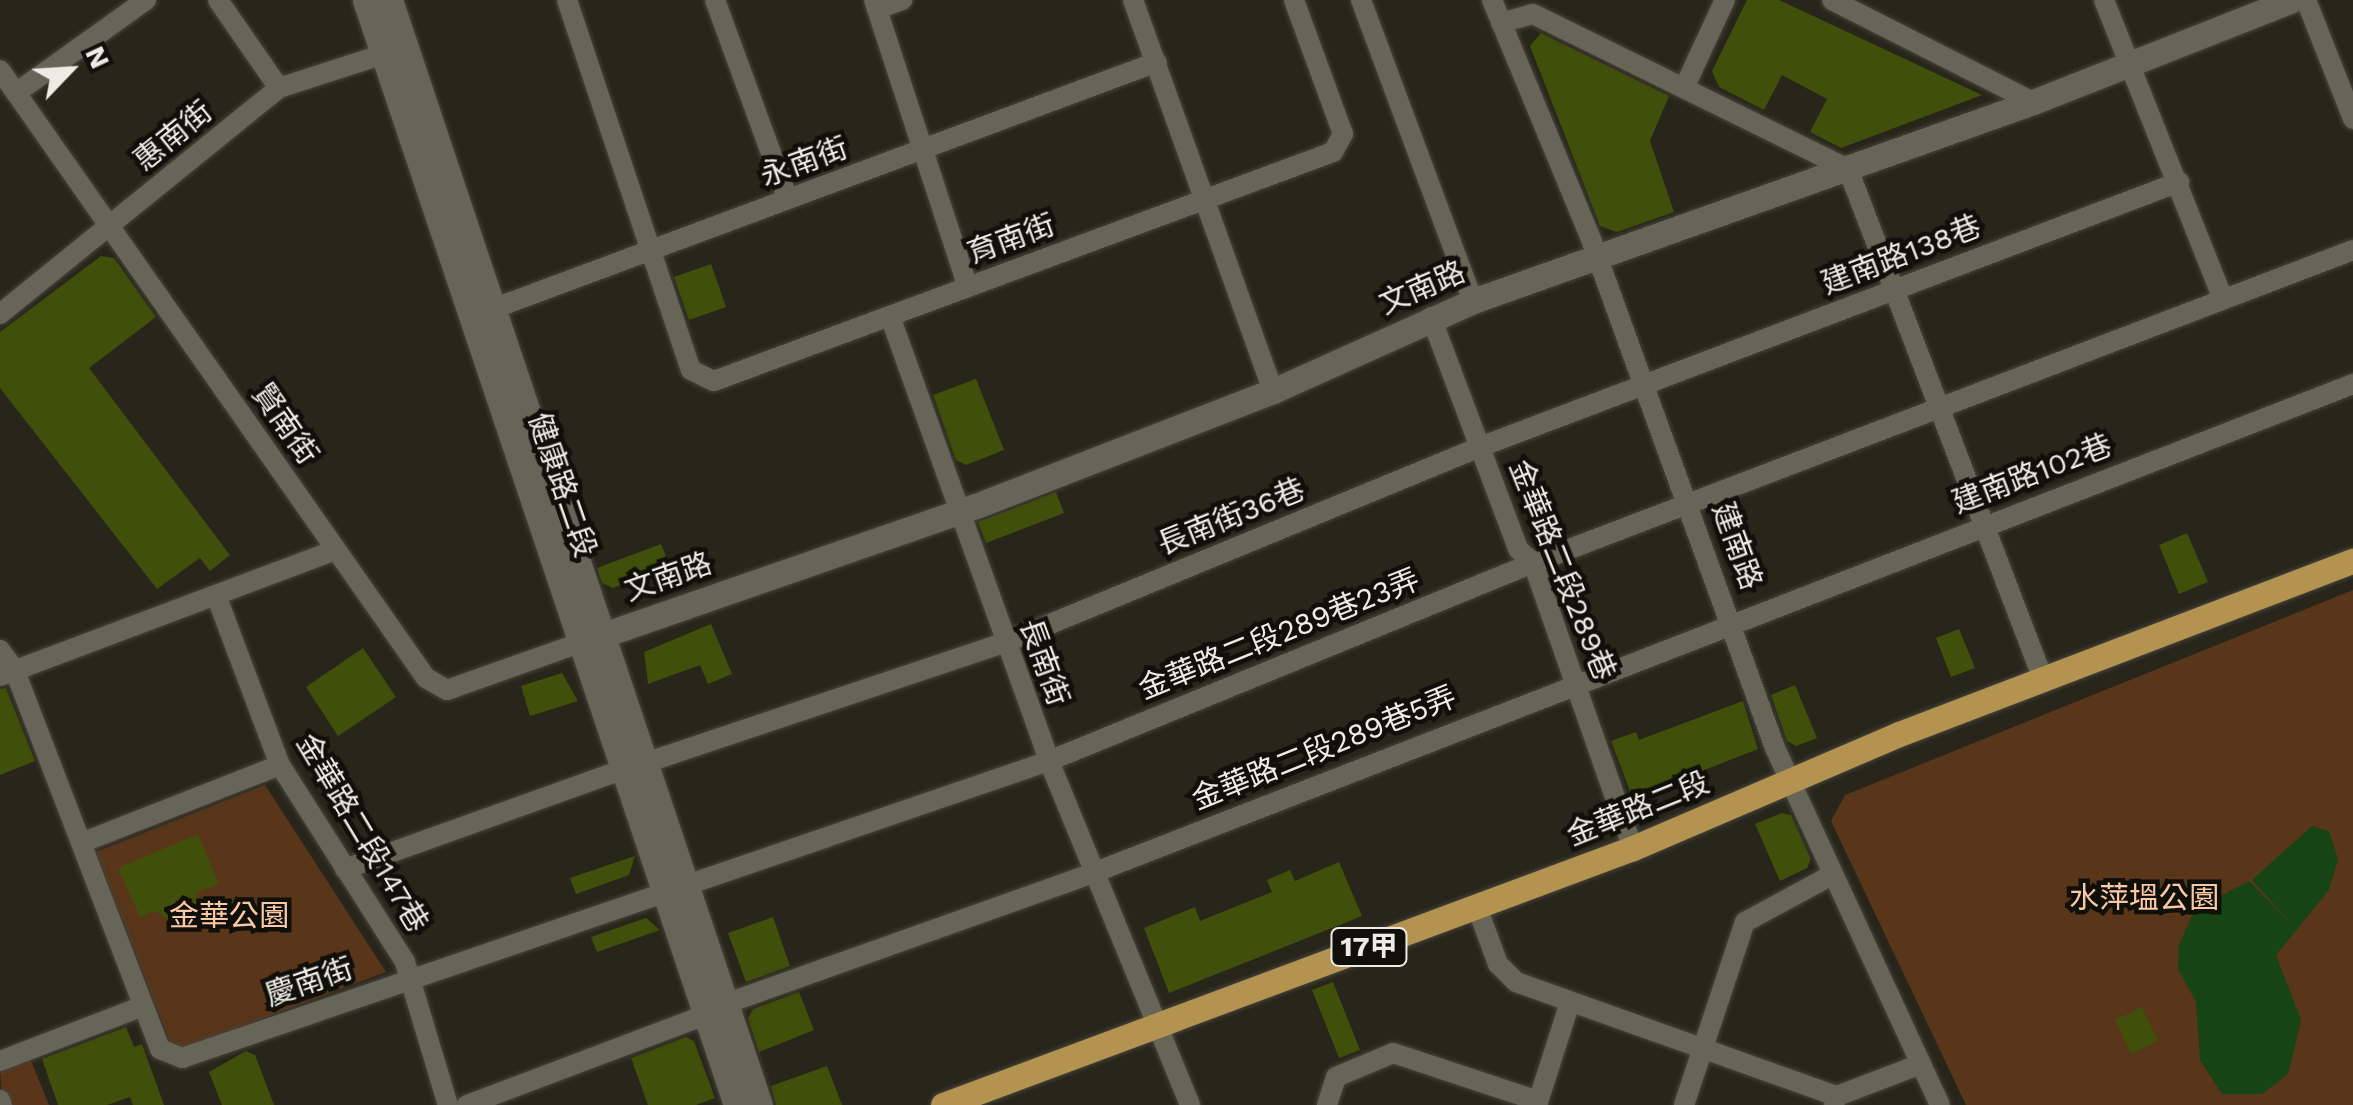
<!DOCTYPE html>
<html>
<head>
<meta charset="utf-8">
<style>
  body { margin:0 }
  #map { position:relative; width:2353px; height:1105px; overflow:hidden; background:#28261b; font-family:"Work Sans","Noto Sans TC",sans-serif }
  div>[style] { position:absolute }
  .green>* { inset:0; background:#593519 }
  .water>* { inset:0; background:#164414 }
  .building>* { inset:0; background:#404f09 }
  .roads { filter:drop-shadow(0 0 2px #46443b) drop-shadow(0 0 2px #46443b) }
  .minor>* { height:20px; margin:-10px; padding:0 10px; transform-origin:10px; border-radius:10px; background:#676558 }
  .tertiary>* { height:25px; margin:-12.5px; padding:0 12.5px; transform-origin:12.5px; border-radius:12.5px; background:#676558 }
  .primary>* { height:25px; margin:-12.5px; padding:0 12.5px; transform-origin:12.5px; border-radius:12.5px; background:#b49250 }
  span { translate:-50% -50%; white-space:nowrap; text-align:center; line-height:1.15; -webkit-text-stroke:9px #100f0a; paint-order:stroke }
  .shield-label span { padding:2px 8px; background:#100f0a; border:2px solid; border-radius:8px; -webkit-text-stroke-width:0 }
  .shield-label { font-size:28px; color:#ecebe4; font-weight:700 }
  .street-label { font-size:30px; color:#ecebe4 }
  .park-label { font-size:30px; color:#f9c8a5 }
  .north { position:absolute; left:20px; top:20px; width:100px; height:100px; -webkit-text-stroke:8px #100f0a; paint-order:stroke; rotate:65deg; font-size:28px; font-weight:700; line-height:40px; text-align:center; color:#ecebe4 }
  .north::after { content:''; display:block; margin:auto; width:35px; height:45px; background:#ecebe4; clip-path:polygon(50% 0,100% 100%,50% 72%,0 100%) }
</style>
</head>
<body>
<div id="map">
  <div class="green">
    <i style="clip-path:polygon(2353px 590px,2353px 1105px,1966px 1105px,1831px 821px,1845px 795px)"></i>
    <i style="clip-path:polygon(265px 785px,386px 972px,174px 1052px,96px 852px)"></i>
    <i style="clip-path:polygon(29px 1056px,49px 1105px,2px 1105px,0 1068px)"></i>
  </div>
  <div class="water">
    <i style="clip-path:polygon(2312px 826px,2329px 831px,2338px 859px,2329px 890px,2276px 955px,2301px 1020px,2288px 1074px,2262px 1094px,2222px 1094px,2200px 1060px,2196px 1002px,2178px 969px,2179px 945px,2195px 909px,2249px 881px,2294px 926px,2252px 880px)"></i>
  </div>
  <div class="building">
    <i style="clip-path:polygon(1747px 0,1779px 0,1982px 95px,1841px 148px,1810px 132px,1827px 99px,1782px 75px,1764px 110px,1719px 87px,1712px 71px)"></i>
    <i style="clip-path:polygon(1541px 33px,1669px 96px,1650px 141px,1674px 212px,1617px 232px,1600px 226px,1530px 46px)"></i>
    <i style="clip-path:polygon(101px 256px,114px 258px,156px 317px,89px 368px,230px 555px,210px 571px,200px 558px,157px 589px,0 388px,0 332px)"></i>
    <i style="clip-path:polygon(711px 264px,726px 307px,689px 320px,674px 277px)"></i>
    <i style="clip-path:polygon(976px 379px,1004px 450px,966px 465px,956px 460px,933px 395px)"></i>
    <i style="clip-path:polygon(1056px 492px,1064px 513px,986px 543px,978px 522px)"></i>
    <i style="clip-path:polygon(2187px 533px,2208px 582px,2179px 594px,2159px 545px)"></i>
    <i style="clip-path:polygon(661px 544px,670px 566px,613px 588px,602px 583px,597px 568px)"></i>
    <i style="clip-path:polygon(711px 624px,732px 674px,708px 684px,700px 665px,648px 684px,644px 652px)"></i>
    <i style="clip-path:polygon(1959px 629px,1975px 668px,1951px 677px,1936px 638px)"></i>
    <i style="clip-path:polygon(363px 648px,396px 697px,338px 736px,306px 687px)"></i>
    <i style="clip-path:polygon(562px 673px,578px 701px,530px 716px,521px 686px)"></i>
    <i style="clip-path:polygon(1795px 685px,1817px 738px,1796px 746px,1787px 741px,1771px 695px)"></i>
    <i style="clip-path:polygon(6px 688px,35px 761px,0 775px,0 689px)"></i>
    <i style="clip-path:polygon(1743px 701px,1758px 749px,1643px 794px,1630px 791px,1611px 741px,1636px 732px,1639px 740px)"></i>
    <i style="clip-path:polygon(1782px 813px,1791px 815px,1811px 859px,1807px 868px,1780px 881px,1755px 824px)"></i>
    <i style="clip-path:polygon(198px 834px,219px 884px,197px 892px,195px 916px,174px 925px,156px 911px,140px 917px,118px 868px)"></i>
    <i style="clip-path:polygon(635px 856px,629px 875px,576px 894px,570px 878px)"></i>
    <i style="clip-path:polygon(1339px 862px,1362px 916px,1169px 993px,1144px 928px,1195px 907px,1200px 921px,1272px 892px,1267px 880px,1290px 870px,1295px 881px)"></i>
    <i style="clip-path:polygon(773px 917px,790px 966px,746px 982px,728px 933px)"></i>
    <i style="clip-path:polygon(646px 918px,660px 930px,597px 952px,591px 937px)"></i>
    <i style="clip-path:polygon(1333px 982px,1360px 1050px,1339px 1058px,1312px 990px)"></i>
    <i style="clip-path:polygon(799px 992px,814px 1030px,759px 1052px,748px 1018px,753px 1009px)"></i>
    <i style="clip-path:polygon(2142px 1007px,2158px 1041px,2131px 1054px,2115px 1020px)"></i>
    <i style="clip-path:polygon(126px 1027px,134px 1047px,142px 1044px,164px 1105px,133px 1105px,130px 1097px,107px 1105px,58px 1105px,42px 1059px)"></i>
    <i style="clip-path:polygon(686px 1037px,694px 1041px,715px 1098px,696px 1105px,648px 1105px,631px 1058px)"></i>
    <i style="clip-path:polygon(246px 1051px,255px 1055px,274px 1105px,222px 1105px,209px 1072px)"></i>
    <i style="clip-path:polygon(827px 1066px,842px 1105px,776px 1105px,771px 1086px)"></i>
  </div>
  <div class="roads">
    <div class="minor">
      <i style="left:218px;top:0;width:107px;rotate:55.3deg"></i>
      <i style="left:567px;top:0;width:390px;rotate:71.5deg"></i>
      <i style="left:691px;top:370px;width:25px;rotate:26deg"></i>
      <i style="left:714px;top:381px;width:660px;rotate:-20.3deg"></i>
      <i style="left:1333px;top:152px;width:21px;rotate:-61deg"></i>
      <i style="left:1343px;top:134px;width:143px;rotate:-110.1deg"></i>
      <i style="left:715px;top:0;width:212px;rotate:69.9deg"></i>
      <i style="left:874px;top:0;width:302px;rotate:71.9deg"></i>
      <i style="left:1133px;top:0;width:415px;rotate:70.3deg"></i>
      <i style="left:1361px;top:0;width:321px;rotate:69.6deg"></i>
      <i style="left:1492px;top:0;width:262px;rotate:67.5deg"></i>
      <i style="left:1592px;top:242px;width:538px;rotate:70.12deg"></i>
      <i style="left:1775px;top:748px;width:393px;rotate:65.2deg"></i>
      <i style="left:1832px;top:0;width:225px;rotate:26.9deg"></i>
      <i style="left:2104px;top:0;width:322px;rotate:68.3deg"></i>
      <i style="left:2306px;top:0;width:128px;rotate:68.4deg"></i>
      <i style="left:877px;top:9px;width:27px;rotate:-20deg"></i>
      <i style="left:1501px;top:23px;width:33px;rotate:-16deg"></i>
      <i style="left:1533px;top:14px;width:351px;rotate:26.2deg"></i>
      <i style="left:1848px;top:169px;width:546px;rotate:69.08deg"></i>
      <i style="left:0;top:70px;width:742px;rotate:54.98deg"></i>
      <i style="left:426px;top:678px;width:24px;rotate:30deg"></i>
      <i style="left:447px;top:690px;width:141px;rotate:-19.5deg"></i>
      <i style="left:1685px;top:86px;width:95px;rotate:-65.1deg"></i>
      <i style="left:16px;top:93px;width:160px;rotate:-35.6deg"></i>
      <i style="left:0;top:314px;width:359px;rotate:-39deg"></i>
      <i style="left:279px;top:88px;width:124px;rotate:-17.9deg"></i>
      <i style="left:479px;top:314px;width:723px;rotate:-20.39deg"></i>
      <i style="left:890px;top:316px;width:473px;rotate:70.3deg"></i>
      <i style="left:1049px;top:761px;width:372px;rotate:67.7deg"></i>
      <i style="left:1431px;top:317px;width:248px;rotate:69.4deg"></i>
      <i style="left:1518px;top:549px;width:21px;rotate:43deg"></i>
      <i style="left:1533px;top:563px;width:302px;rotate:70.7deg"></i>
      <i style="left:216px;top:595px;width:182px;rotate:69.4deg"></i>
      <i style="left:280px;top:765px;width:233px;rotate:57.6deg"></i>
      <i style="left:405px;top:962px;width:149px;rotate:73.3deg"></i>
      <i style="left:0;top:650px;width:26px;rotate:54deg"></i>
      <i style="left:15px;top:671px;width:405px;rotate:69deg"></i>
      <i style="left:160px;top:1049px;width:24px;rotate:22deg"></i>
      <i style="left:182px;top:1058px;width:916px;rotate:-18.91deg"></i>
      <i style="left:1049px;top:761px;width:523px;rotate:-22.25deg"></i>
      <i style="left:1533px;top:563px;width:878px;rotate:-20.89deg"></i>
      <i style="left:0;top:676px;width:358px;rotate:-20.6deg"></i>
      <i style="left:648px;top:762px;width:375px;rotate:-18.5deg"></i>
      <i style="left:1004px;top:643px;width:515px;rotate:-22.38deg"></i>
      <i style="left:1480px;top:447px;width:748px;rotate:-20.76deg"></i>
      <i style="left:81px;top:843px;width:214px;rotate:-21.4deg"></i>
      <i style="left:345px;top:869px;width:296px;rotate:-19.7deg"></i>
      <i style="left:1477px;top:907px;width:61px;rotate:69.8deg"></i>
      <i style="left:1498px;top:964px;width:25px;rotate:45deg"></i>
      <i style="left:1516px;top:982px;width:341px;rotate:19.6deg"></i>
      <i style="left:728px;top:1003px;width:387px;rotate:-19.6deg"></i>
      <i style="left:1093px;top:873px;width:1352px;rotate:-21.21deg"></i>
      <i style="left:0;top:1061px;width:153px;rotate:-21deg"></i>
      <i style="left:0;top:1100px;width:5px;rotate:68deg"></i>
      <i style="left:467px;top:1105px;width:258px;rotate:-20.7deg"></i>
      <i style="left:1327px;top:1105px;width:29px;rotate:-72deg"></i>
      <i style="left:1336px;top:1077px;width:62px;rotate:-22.8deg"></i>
      <i style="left:1393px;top:1053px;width:153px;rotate:18.3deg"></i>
      <i style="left:1537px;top:1105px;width:108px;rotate:-72.2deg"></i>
      <i style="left:1684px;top:1105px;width:193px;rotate:-71.6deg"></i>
      <i style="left:1745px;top:922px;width:99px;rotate:-28.4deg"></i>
      <i style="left:1834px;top:1105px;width:9px;rotate:-72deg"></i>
      <i style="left:1837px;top:1096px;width:90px;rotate:-20.9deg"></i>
    </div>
    <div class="tertiary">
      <i style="left:365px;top:0;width:1166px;rotate:71.44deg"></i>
      <i style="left:390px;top:0;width:1165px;rotate:71.49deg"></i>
      <i style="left:580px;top:643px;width:419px;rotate:-19.1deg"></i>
      <i style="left:976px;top:506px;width:318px;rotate:-21.2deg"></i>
      <i style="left:1273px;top:391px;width:219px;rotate:-24.2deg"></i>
      <i style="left:1473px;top:301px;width:594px;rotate:-19.56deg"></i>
      <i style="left:2033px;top:102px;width:278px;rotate:-21.5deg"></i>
    </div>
    <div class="primary">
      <i style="left:943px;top:1105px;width:736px;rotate:-20.43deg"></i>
      <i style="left:1633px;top:848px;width:289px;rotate:-23.2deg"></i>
      <i style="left:1899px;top:734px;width:486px;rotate:-20.9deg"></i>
    </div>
  </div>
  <div class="shield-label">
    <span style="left:1369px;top:947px">17甲</span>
  </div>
  <div class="street-label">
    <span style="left:173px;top:136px;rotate:-39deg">惠南街</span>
    <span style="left:804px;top:162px;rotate:-20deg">永南街</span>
    <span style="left:1011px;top:239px;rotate:-20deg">育南街</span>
    <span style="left:1901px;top:255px;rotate:-21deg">建南路138巷</span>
    <span style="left:1422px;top:288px;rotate:-23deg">文南路</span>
    <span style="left:285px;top:424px;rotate:55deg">賢南街</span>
    <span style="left:2032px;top:474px;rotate:-21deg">建南路102巷</span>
    <span style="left:562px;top:485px;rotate:71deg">健康路二段</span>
    <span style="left:1231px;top:517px;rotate:-22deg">長南街36巷</span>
    <span style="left:1737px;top:546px;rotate:70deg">建南路</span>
    <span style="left:1562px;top:570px;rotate:68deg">金華路二段289巷</span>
    <span style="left:668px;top:577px;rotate:-19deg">文南路</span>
    <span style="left:1279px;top:634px;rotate:-22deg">金華路二段289巷23弄</span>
    <span style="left:1044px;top:662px;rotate:70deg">長南街</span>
    <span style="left:1324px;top:748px;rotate:-22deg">金華路二段289巷5弄</span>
    <span style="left:1638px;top:809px;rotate:-22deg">金華路二段</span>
    <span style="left:362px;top:833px;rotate:59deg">金華路二段147巷</span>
    <span style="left:309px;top:982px;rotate:-19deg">慶南街</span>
  </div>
  <div class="park-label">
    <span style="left:2144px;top:898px">水萍塭公園</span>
    <span style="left:229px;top:916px">金華公園</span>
  </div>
  <div class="north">N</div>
</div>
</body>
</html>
